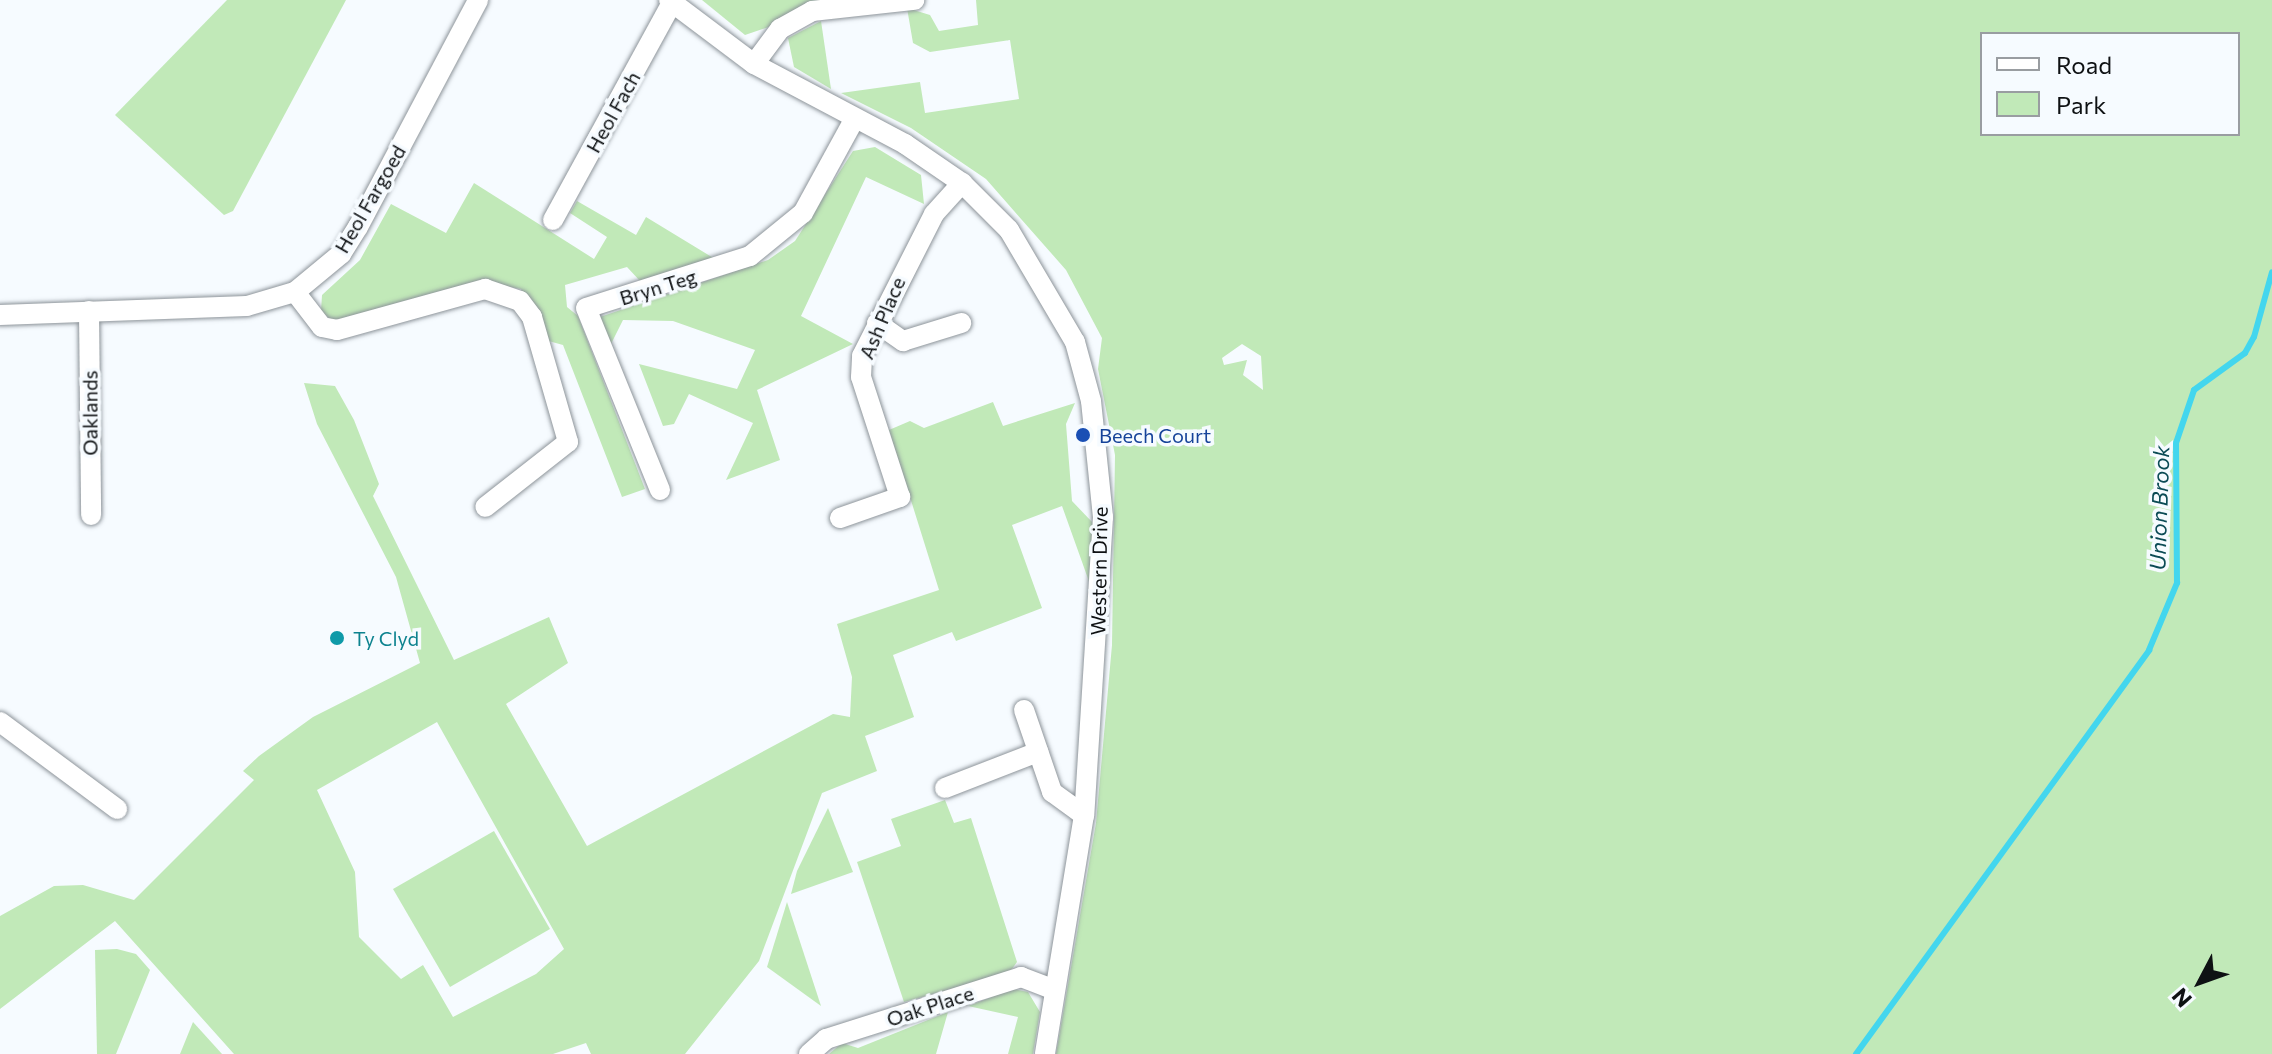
<!DOCTYPE html>
<html>
<head>
<meta charset="utf-8">
<style>
  body { margin:0 }
  #map { position:relative; width:2272px; height:1054px; overflow:hidden; background:#f6fbff; font-family:Commissioner,sans-serif }
  div>[style] { position:absolute }
  .green>* { inset:0; background:#c1e9b8 }
  .stream>* { height:6px; margin:-3px; padding:0 3px; transform-origin:3px; border-radius:3px; background:#43d6ee }
  .roads { filter:drop-shadow(0 0 2px #8d949a) drop-shadow(0 0 2px #8d949a) }
  .minor>* { height:20px; margin:-10px; padding:0 10px; transform-origin:10px; border-radius:10px; background:#fff }
  .dots>* { width:22px; height:22px; translate:-50% -50%; box-sizing:border-box; border:4px solid #f6fbff; border-radius:50% }
  span { translate:-50% -50%; white-space:nowrap; text-align:center; line-height:1.15; -webkit-text-stroke:7px #f6fbff; paint-order:stroke }
  .street-label { font-size:20px; color:#0e1113 }
  .transit-label { font-size:20px; color:#164399 }
  .left { translate:0 -50%; text-align:left }
  .culture-label { font-size:20px; color:#0d838f }
  .water-label { font-size:22px; color:#0b4b55; font-style:italic }
  .legend { position:absolute; left:1980px; top:32px; width:260px; height:104px; box-sizing:border-box; background:#f6fbff; border:2px solid #999da1; margin:0; padding:10px 14px; list-style:none; font-size:24px; color:#0e1113 }
  .legend li { display:flex; align-items:center; gap:16px; height:40px }
  .legend b { width:40px; border:2px solid #999da1 }
  .north { position:absolute; left:2160px; top:942px; width:80px; height:80px; -webkit-text-stroke:6px #f6fbff; paint-order:stroke; rotate:229deg; font-size:22px; font-weight:700; line-height:32px; text-align:center; color:#0e1113 }
  .north::after { content:''; display:block; margin:auto; width:28px; height:36px; background:#0e1113; clip-path:polygon(50% 0,100% 100%,50% 72%,0 100%) }
</style>
</head>
<body>
<div id="map">
  <div class="green">
    <i style="clip-path:polygon(227px 0,346px 0,233px 211px,224px 215px,115px 115px)"></i>
    <i style="clip-path:polygon(702px 0,849px 0,745px 35px)"></i>
    <i style="clip-path:polygon(evenodd,976px 0,2272px 0,2272px 1054px,1056px 1054px,1096px 823px,1112px 645px,1115px 455px,1098px 369px,1102px 338px,1066px 270px,986px 179px,911px 128px,841px 93px,920px 82px,925px 113px,1019px 99px,1010px 40px,930px 52px,913px 43px,907px 8px,930px 15px,939px 31px,978px 25px,976px 0,1982px 34px,2238px 34px,2238px 134px,1982px 134px,1982px 34px,976px 0,1242px 344px,1261px 356px,1263px 390px,1243px 375px,1247px 360px,1224px 365px,1222px 358px,1242px 344px)"></i>
    <i style="clip-path:polygon(821px 21px,831px 89px,794px 67px,788px 38px)"></i>
    <i style="clip-path:polygon(875px 147px,921px 175px,924px 204px,866px 177px,801px 316px,853px 344px,757px 390px,780px 460px,726px 480px,753px 423px,689px 394px,674px 424px,663px 426px,639px 364px,737px 389px,755px 350px,673px 321px,623px 320px,609px 348px,597px 318px,768px 260px,795px 241px,853px 151px)"></i>
    <i style="clip-path:polygon(474px 183px,594px 259px,607px 237px,570px 213px,577px 201px,636px 235px,646px 217px,720px 262px,640px 281px,627px 267px,565px 285px,567px 307px,578px 316px,645px 489px,622px 497px,563px 345px,545px 340px,521px 289px,493px 284px,337px 325px,321px 311px,322px 295px,360px 260px,391px 204px,446px 233px)"></i>
    <i style="clip-path:polygon(evenodd,304px 383px,335px 386px,354px 420px,379px 484px,373px 496px,454px 660px,549px 617px,568px 663px,506px 704px,587px 846px,833px 714px,850px 717px,852px 677px,837px 624px,939px 590px,889px 430px,910px 421px,924px 428px,993px 402px,1003px 426px,1075px 403px,1066px 424px,1072px 501px,1093px 523px,1091px 587px,1062px 506px,1012px 525px,1042px 608px,956px 641px,952px 632px,893px 655px,914px 717px,865px 736px,877px 771px,822px 793px,759px 961px,685px 1054px,591px 1054px,586px 1043px,553px 1054px,234px 1054px,115px 921px,0 1009px,0 916px,54px 886px,83px 885px,134px 900px,254px 780px,243px 771px,259px 756px,313px 717px,420px 663px,396px 577px,317px 424px,304px 383px,437px 722px,564px 949px,536px 974px,453px 1017px,423px 965px,401px 979px,359px 937px,355px 872px,317px 790px,437px 722px)"></i>
    <i style="clip-path:polygon(945px 800px,954px 823px,971px 818px,1017px 962px,1009px 973px,904px 1002px,857px 862px,901px 846px,891px 819px)"></i>
    <i style="clip-path:polygon(828px 808px,853px 872px,791px 894px,797px 871px)"></i>
    <i style="clip-path:polygon(494px 831px,550px 929px,450px 987px,393px 889px)"></i>
    <i style="clip-path:polygon(787px 902px,821px 1006px,767px 967px)"></i>
    <i style="clip-path:polygon(117px 949px,136px 954px,150px 970px,116px 1054px,97px 1054px,95px 950px)"></i>
    <i style="clip-path:polygon(1013px 989px,1028px 992px,1040px 1012px,1033px 1054px,1008px 1054px,1018px 1017px,968px 1006px)"></i>
    <i style="clip-path:polygon(948px 1012px,936px 1054px,829px 1054px,842px 1043px,858px 1048px)"></i>
    <i style="clip-path:polygon(193px 1022px,222px 1054px,180px 1054px)"></i>
  </div>
  <div class="stream">
    <i style="left:1856px;top:1054px;width:499px;rotate:-54deg"></i>
    <i style="left:2149px;top:650px;width:73px;rotate:-67.3deg"></i>
    <i style="left:2177px;top:583px;width:140px;rotate:-90.4deg"></i>
    <i style="left:2176px;top:443px;width:56px;rotate:-71.2deg"></i>
    <i style="left:2194px;top:390px;width:63px;rotate:-36deg"></i>
    <i style="left:2245px;top:353px;width:18px;rotate:-61deg"></i>
    <i style="left:2254px;top:337px;width:67px;rotate:-74.5deg"></i>
  </div>
  <div class="roads">
    <div class="minor">
      <i style="left:669px;top:0;width:106px;rotate:37deg"></i>
      <i style="left:754px;top:64px;width:171px;rotate:27.9deg"></i>
      <i style="left:905px;top:144px;width:69px;rotate:34.4deg"></i>
      <i style="left:962px;top:183px;width:66px;rotate:45deg"></i>
      <i style="left:1009px;top:230px;width:130px;rotate:59.5deg"></i>
      <i style="left:1075px;top:342px;width:61px;rotate:74.8deg"></i>
      <i style="left:1091px;top:401px;width:117px;rotate:84.1deg"></i>
      <i style="left:1103px;top:517px;width:299px;rotate:93.6deg"></i>
      <i style="left:1084px;top:815px;width:242px;rotate:99.3deg"></i>
      <i style="left:754px;top:64px;width:44px;rotate:-53.4deg"></i>
      <i style="left:780px;top:29px;width:37px;rotate:-29deg"></i>
      <i style="left:812px;top:11px;width:103px;rotate:-6.2deg"></i>
      <i style="left:553px;top:220px;width:247px;rotate:-61.3deg"></i>
      <i style="left:295px;top:292px;width:44px;rotate:52.4deg"></i>
      <i style="left:322px;top:327px;width:15px;rotate:11deg"></i>
      <i style="left:337px;top:330px;width:154px;rotate:-15.5deg"></i>
      <i style="left:485px;top:289px;width:37px;rotate:19deg"></i>
      <i style="left:520px;top:301px;width:20px;rotate:53deg"></i>
      <i style="left:532px;top:317px;width:130px;rotate:73.9deg"></i>
      <i style="left:568px;top:442px;width:105px;rotate:141.9deg"></i>
      <i style="left:89px;top:311px;width:204px;rotate:89.4deg"></i>
      <i style="left:0;top:315px;width:247px;rotate:-2.1deg"></i>
      <i style="left:247px;top:306px;width:50px;rotate:-16.3deg"></i>
      <i style="left:295px;top:292px;width:60px;rotate:-39.6deg"></i>
      <i style="left:341px;top:254px;width:32px;rotate:-58deg"></i>
      <i style="left:358px;top:227px;width:257px;rotate:-62.1deg"></i>
      <i style="left:877px;top:323px;width:32px;rotate:35deg"></i>
      <i style="left:903px;top:341px;width:61px;rotate:-17.2deg"></i>
      <i style="left:660px;top:490px;width:196px;rotate:-112.1deg"></i>
      <i style="left:586px;top:308px;width:172px;rotate:-17.6deg"></i>
      <i style="left:750px;top:256px;width:68px;rotate:-39.1deg"></i>
      <i style="left:803px;top:213px;width:106px;rotate:-61.3deg"></i>
      <i style="left:840px;top:518px;width:64px;rotate:-19.3deg"></i>
      <i style="left:900px;top:497px;width:126px;rotate:-108deg"></i>
      <i style="left:861px;top:377px;width:21px;rotate:-87deg"></i>
      <i style="left:862px;top:356px;width:159px;rotate:-63.1deg"></i>
      <i style="left:934px;top:214px;width:42px;rotate:-47.9deg"></i>
      <i style="left:1024px;top:710px;width:87px;rotate:71.1deg"></i>
      <i style="left:1052px;top:792px;width:39px;rotate:36deg"></i>
      <i style="left:0;top:722px;width:146px;rotate:36.6deg"></i>
      <i style="left:945px;top:788px;width:100px;rotate:-21.2deg"></i>
      <i style="left:809px;top:1054px;width:23px;rotate:-41deg"></i>
      <i style="left:826px;top:1039px;width:205px;rotate:-17.6deg"></i>
      <i style="left:1021px;top:977px;width:36px;rotate:21deg"></i>
    </div>
  </div>
  <div class="dots">
    <i style="left:1083px;top:435px;background:#1a4fb4"></i>
    <i style="left:337px;top:638px;background:#0f9aa8"></i>
  </div>
  <div class="street-label">
    <span style="left:613px;top:112px;rotate:-61deg">Heol Fach</span>
    <span style="left:370px;top:199px;rotate:-60deg">Heol Fargoed</span>
    <span style="left:658px;top:287px;rotate:-17deg">Bryn Teg</span>
    <span style="left:882px;top:318px;rotate:-67deg">Ash Place</span>
    <span style="left:90px;top:413px;rotate:-90deg">Oaklands</span>
    <span style="left:1099px;top:571px;rotate:-89deg">Western Drive</span>
    <span style="left:930px;top:1006px;rotate:-18deg">Oak Place</span>
  </div>
  <div class="transit-label">
    <span class="left" style="left:1099px;top:435px">Beech Court</span>
  </div>
  <div class="culture-label">
    <span class="left" style="left:353px;top:638px">Ty Clyd</span>
  </div>
  <div class="water-label">
    <span style="left:2159px;top:508px;rotate:-88deg">Union Brook</span>
  </div>
  <ul class="legend">
  <li><b style="height:10px;background:#fff"></b>Road</li>
  <li><b style="height:22px;background:#c1e9b8"></b>Park</li>
  </ul>
  <div class="north">N</div>
</div>
</body>
</html>
